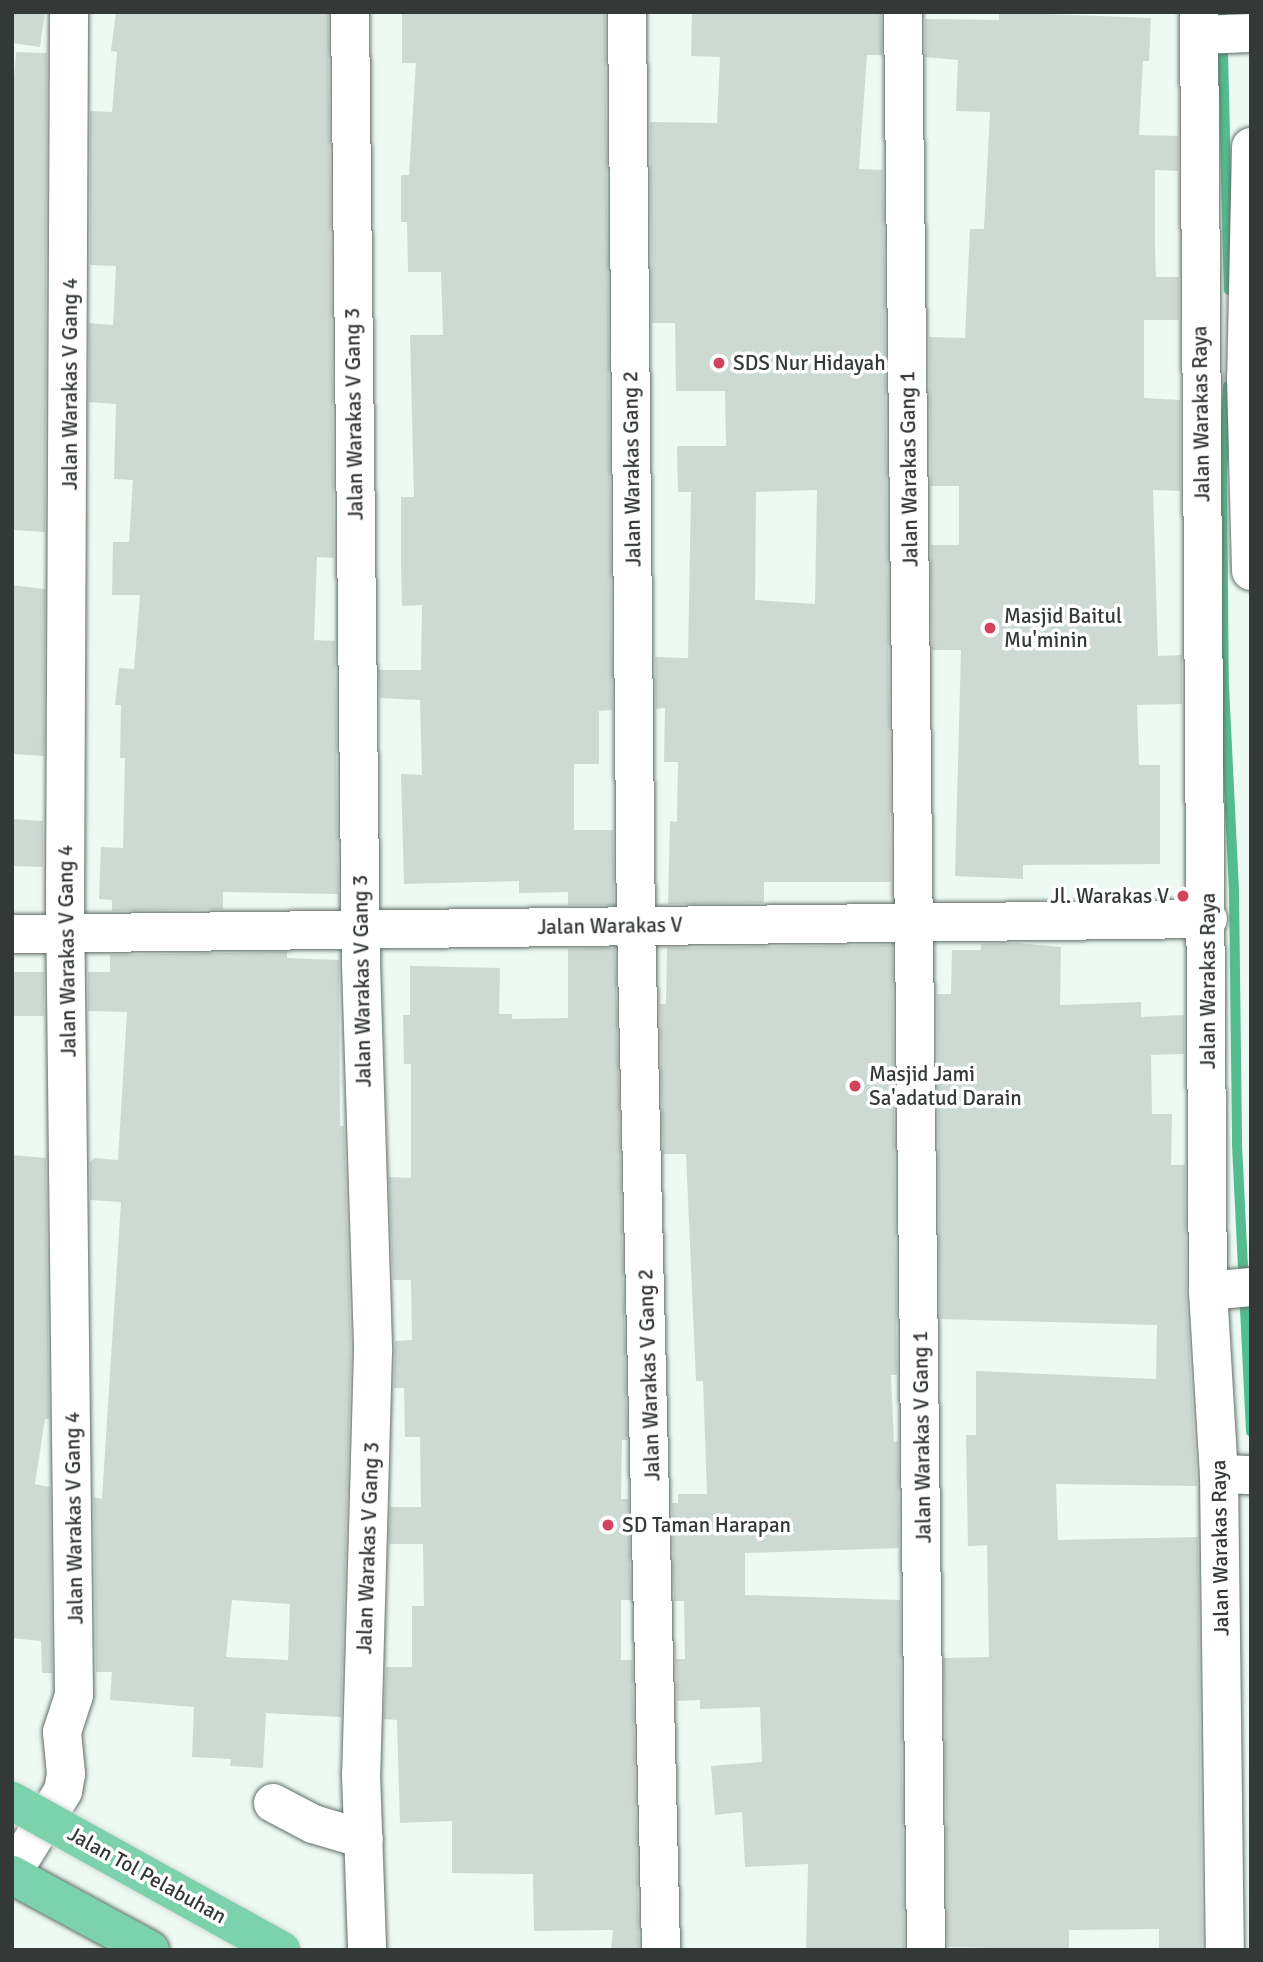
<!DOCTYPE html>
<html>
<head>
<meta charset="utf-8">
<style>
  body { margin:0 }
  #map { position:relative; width:1263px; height:1962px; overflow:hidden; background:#ecfaf3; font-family:Signika,sans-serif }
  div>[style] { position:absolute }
  .stream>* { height:10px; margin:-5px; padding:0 5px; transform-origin:5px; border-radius:5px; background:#54bc91 }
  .building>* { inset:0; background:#ccdad3 }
  .roads { filter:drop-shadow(0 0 2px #616e67) drop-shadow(0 0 2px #616e67) }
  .minor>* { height:38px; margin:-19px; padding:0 19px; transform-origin:19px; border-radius:19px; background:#fff }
  .highway>* { height:38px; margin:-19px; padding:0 19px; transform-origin:19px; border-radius:19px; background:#7bd2ac }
  .bridges { filter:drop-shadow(0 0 2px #d6d7d7) drop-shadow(0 0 2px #d6d7d7) }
  .highway-bridge>* { height:38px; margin:-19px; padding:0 19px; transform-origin:19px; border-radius:19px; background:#7bd2ac }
  .dots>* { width:19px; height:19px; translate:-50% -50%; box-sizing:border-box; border:4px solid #fff; border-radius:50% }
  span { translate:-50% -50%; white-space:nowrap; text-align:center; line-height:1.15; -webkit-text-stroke:7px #fff; paint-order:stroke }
  .poi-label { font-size:21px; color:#343937 }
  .left { translate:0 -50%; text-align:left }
  .right { translate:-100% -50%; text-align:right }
  .street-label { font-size:21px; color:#343937 }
  .frame { position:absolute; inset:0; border:14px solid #343937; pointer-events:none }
</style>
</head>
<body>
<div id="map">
  <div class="stream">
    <i style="left:1222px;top:12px;width:278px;rotate:88.6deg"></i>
    <i style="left:1228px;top:386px;width:89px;rotate:93.9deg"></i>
    <i style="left:1222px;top:475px;width:211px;rotate:89.5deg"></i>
    <i style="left:1224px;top:686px;width:204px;rotate:87.2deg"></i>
    <i style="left:1234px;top:890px;width:255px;rotate:89.3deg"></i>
    <i style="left:1237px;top:1145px;width:287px;rotate:87.2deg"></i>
  </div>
  <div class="building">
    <i style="clip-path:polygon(12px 12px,45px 12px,40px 47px,12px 43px)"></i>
    <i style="clip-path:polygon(116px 12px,328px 14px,334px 558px,317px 557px,314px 640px,335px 641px,338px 894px,223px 892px,223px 909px,112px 911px,112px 900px,99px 899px,101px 847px,123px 848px,125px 758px,120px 758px,121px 705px,115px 705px,119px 668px,134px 669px,140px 595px,112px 595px,113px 542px,129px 542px,133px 480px,114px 479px,116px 404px,89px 402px,89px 323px,113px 325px,116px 266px,90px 265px,90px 111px,112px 112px,117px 52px,111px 51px)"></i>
    <i style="clip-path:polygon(402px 12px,605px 12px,612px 710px,599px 711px,599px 764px,574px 764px,574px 830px,613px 830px,614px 905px,568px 905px,568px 892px,519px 893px,519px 881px,404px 884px,401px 774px,422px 775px,420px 700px,380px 698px,379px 670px,421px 670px,422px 605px,402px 606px,401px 562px,401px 497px,414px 497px,410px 335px,443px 335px,441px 272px,408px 272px,407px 222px,401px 222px,401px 175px,409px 175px,416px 63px,402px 63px)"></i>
    <i style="clip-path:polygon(evenodd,780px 12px,881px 14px,882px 55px,867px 55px,859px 169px,883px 170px,891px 882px,764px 882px,764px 903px,668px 904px,670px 821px,677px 822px,678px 762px,664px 762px,665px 708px,656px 709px,655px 657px,688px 658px,691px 492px,678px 492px,677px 446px,726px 446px,725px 391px,676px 391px,675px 323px,652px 323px,650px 122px,717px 123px,720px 57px,691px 56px,692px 14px,780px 12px,817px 490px,815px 604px,755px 600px,756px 492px,817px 490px)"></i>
    <i style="clip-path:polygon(999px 12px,1151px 18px,1149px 61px,1143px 61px,1139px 135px,1178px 136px,1178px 171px,1155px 170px,1155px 249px,1156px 277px,1179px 277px,1179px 320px,1144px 320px,1144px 398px,1180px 400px,1180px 491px,1153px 490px,1158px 656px,1182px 655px,1182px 704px,1137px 705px,1139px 765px,1160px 765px,1160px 864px,1023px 865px,1023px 879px,955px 876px,961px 650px,932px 650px,931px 545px,959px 545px,959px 486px,931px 486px,929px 337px,965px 338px,970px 229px,984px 229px,990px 112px,956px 111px,958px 60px,925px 57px,925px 19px,999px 20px)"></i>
    <i style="clip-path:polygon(16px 52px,47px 53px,45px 532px,12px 530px,12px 105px)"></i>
    <i style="clip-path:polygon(12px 585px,45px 589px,44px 756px,12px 754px)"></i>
    <i style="clip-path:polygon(12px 819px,43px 821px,43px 867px,12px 866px)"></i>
    <i style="clip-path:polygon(1017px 943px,1061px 947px,1060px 1005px,1141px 1002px,1141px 1017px,1184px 1015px,1184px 1054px,1151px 1055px,1152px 1114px,1172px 1114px,1171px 1165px,1185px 1165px,1186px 1292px,1197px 1486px,1056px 1484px,1058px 1540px,1198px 1537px,1202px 1950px,1159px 1950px,1159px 1929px,1069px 1930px,1069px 1950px,948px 1947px,944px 1658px,989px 1657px,987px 1545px,968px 1546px,966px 1435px,976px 1435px,976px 1371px,1156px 1379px,1157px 1325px,940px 1319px,937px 994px,951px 994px,952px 950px,981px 950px,981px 944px)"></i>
    <i style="clip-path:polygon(892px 945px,897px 1375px,891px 1375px,894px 1442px,898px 1441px,899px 1548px,745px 1553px,745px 1595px,900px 1600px,904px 1950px,806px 1950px,808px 1864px,745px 1867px,742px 1812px,715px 1815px,711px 1766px,762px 1762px,760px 1707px,700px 1709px,700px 1700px,677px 1701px,676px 1659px,685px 1659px,684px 1601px,674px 1601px,672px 1503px,678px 1503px,678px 1494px,707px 1494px,703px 1381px,696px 1381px,686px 1154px,663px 1154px,660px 1004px,666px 1004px,667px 948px)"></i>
    <i style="clip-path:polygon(615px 948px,627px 1440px,622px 1440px,621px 1499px,628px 1499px,631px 1600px,621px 1600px,621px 1660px,632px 1660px,639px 1950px,611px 1950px,613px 1930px,534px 1931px,533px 1874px,452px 1873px,452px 1821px,400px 1823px,397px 1720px,384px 1719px,386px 1667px,412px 1667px,412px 1606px,424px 1606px,423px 1544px,389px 1544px,390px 1507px,421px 1507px,420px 1437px,405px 1437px,404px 1388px,394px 1388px,395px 1341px,412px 1340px,411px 1280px,393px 1280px,389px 1177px,411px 1178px,411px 1064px,404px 1064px,403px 1015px,410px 1015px,410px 966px,500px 968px,499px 1014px,512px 1014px,512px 1019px,568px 1018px,568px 949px)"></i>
    <i style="clip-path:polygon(evenodd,287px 952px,287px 958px,339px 960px,340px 1126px,344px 1126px,351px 1351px,341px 1717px,266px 1713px,263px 1768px,230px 1766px,231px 1759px,192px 1757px,194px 1707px,110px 1700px,112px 1672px,96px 1672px,94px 1497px,102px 1499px,121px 1202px,90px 1200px,90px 1162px,94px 1158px,118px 1160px,127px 1012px,88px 1011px,88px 972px,110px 972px,110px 955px,287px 952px,232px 1600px,290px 1604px,288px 1660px,226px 1657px,232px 1600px)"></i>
    <i style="clip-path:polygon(12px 972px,44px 972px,44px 1016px,12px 1016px)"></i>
    <i style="clip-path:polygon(12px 1155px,46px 1158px,49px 1419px,45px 1419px,35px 1484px,50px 1487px,52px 1673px,42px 1673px,41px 1641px,12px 1638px)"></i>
  </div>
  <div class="roads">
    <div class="minor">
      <i style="left:350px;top:12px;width:952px;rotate:89.34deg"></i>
      <i style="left:361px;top:964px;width:387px;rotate:88.2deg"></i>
      <i style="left:373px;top:1351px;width:423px;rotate:91.6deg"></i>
      <i style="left:361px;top:1774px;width:176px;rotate:88deg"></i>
      <i style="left:627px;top:12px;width:913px;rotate:89.44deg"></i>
      <i style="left:636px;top:925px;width:1025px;rotate:88.6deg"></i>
      <i style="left:903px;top:12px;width:1938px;rotate:89.32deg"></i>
      <i style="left:1199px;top:12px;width:1279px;rotate:89.6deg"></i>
      <i style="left:1208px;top:1291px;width:183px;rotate:86.6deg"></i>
      <i style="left:1219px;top:1474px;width:476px;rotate:89.3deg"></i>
      <i style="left:1200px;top:35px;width:51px;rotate:-2.2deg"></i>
      <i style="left:1251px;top:147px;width:232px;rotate:91.2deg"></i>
      <i style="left:1246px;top:379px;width:192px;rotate:88.5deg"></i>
      <i style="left:12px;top:934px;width:1196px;rotate:-0.72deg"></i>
      <i style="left:1208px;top:1291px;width:43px;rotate:-5.3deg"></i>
      <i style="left:1219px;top:1474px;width:32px;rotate:2deg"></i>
      <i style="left:273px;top:1803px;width:45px;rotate:27.7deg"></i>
      <i style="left:313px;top:1824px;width:53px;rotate:16.4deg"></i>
      <i style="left:12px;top:1873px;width:97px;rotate:-58.1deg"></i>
      <i style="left:63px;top:1791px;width:17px;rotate:-80deg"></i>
      <i style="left:66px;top:1774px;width:42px;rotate:-95.4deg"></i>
      <i style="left:62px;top:1732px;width:39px;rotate:-72deg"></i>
      <i style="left:74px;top:1695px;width:793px;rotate:-90.65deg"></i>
      <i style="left:65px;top:902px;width:890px;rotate:-89.74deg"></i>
    </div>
    <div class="highway">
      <i style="left:12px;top:1875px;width:157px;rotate:28.5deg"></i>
    </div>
  </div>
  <div class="bridges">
    <div class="highway-bridge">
      <i style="left:12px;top:1801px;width:308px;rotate:29deg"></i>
    </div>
  </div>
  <div class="dots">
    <i style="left:719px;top:363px;background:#d3435d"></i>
    <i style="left:990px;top:628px;background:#d3435d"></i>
    <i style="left:1183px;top:896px;background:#d3435d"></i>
    <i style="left:855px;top:1086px;background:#d3435d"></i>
    <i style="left:608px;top:1525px;background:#d3435d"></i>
  </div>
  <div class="poi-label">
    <span class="left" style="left:733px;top:363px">SDS Nur Hidayah</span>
    <span class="left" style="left:1004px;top:628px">Masjid Baitul<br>Mu'minin</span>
    <span class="right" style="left:1169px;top:896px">Jl. Warakas V</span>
    <span class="left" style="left:869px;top:1086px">Masjid Jami<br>Sa'adatud Darain</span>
    <span class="left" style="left:622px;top:1525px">SD Taman Harapan</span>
  </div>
  <div class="street-label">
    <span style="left:70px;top:384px;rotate:-90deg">Jalan Warakas V Gang 4</span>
    <span style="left:354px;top:414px;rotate:-91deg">Jalan Warakas V Gang 3</span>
    <span style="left:1201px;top:414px;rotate:-91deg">Jalan Warakas Raya</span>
    <span style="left:632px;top:469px;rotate:-91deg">Jalan Warakas Gang 2</span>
    <span style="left:909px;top:469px;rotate:-91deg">Jalan Warakas Gang 1</span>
    <span style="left:610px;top:926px;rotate:-1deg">Jalan Warakas V</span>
    <span style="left:67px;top:951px;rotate:-91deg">Jalan Warakas V Gang 4</span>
    <span style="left:362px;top:981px;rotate:-91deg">Jalan Warakas V Gang 3</span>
    <span style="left:1208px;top:981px;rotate:-90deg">Jalan Warakas Raya</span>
    <span style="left:649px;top:1375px;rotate:-92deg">Jalan Warakas V Gang 2</span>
    <span style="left:922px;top:1437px;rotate:-91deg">Jalan Warakas V Gang 1</span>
    <span style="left:74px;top:1518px;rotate:-91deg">Jalan Warakas V Gang 4</span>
    <span style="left:368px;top:1548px;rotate:-88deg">Jalan Warakas V Gang 3</span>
    <span style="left:1220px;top:1548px;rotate:-91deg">Jalan Warakas Raya</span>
    <span style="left:147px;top:1875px;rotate:29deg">Jalan Tol Pelabuhan</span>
  </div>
  <div class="frame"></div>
</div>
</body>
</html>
